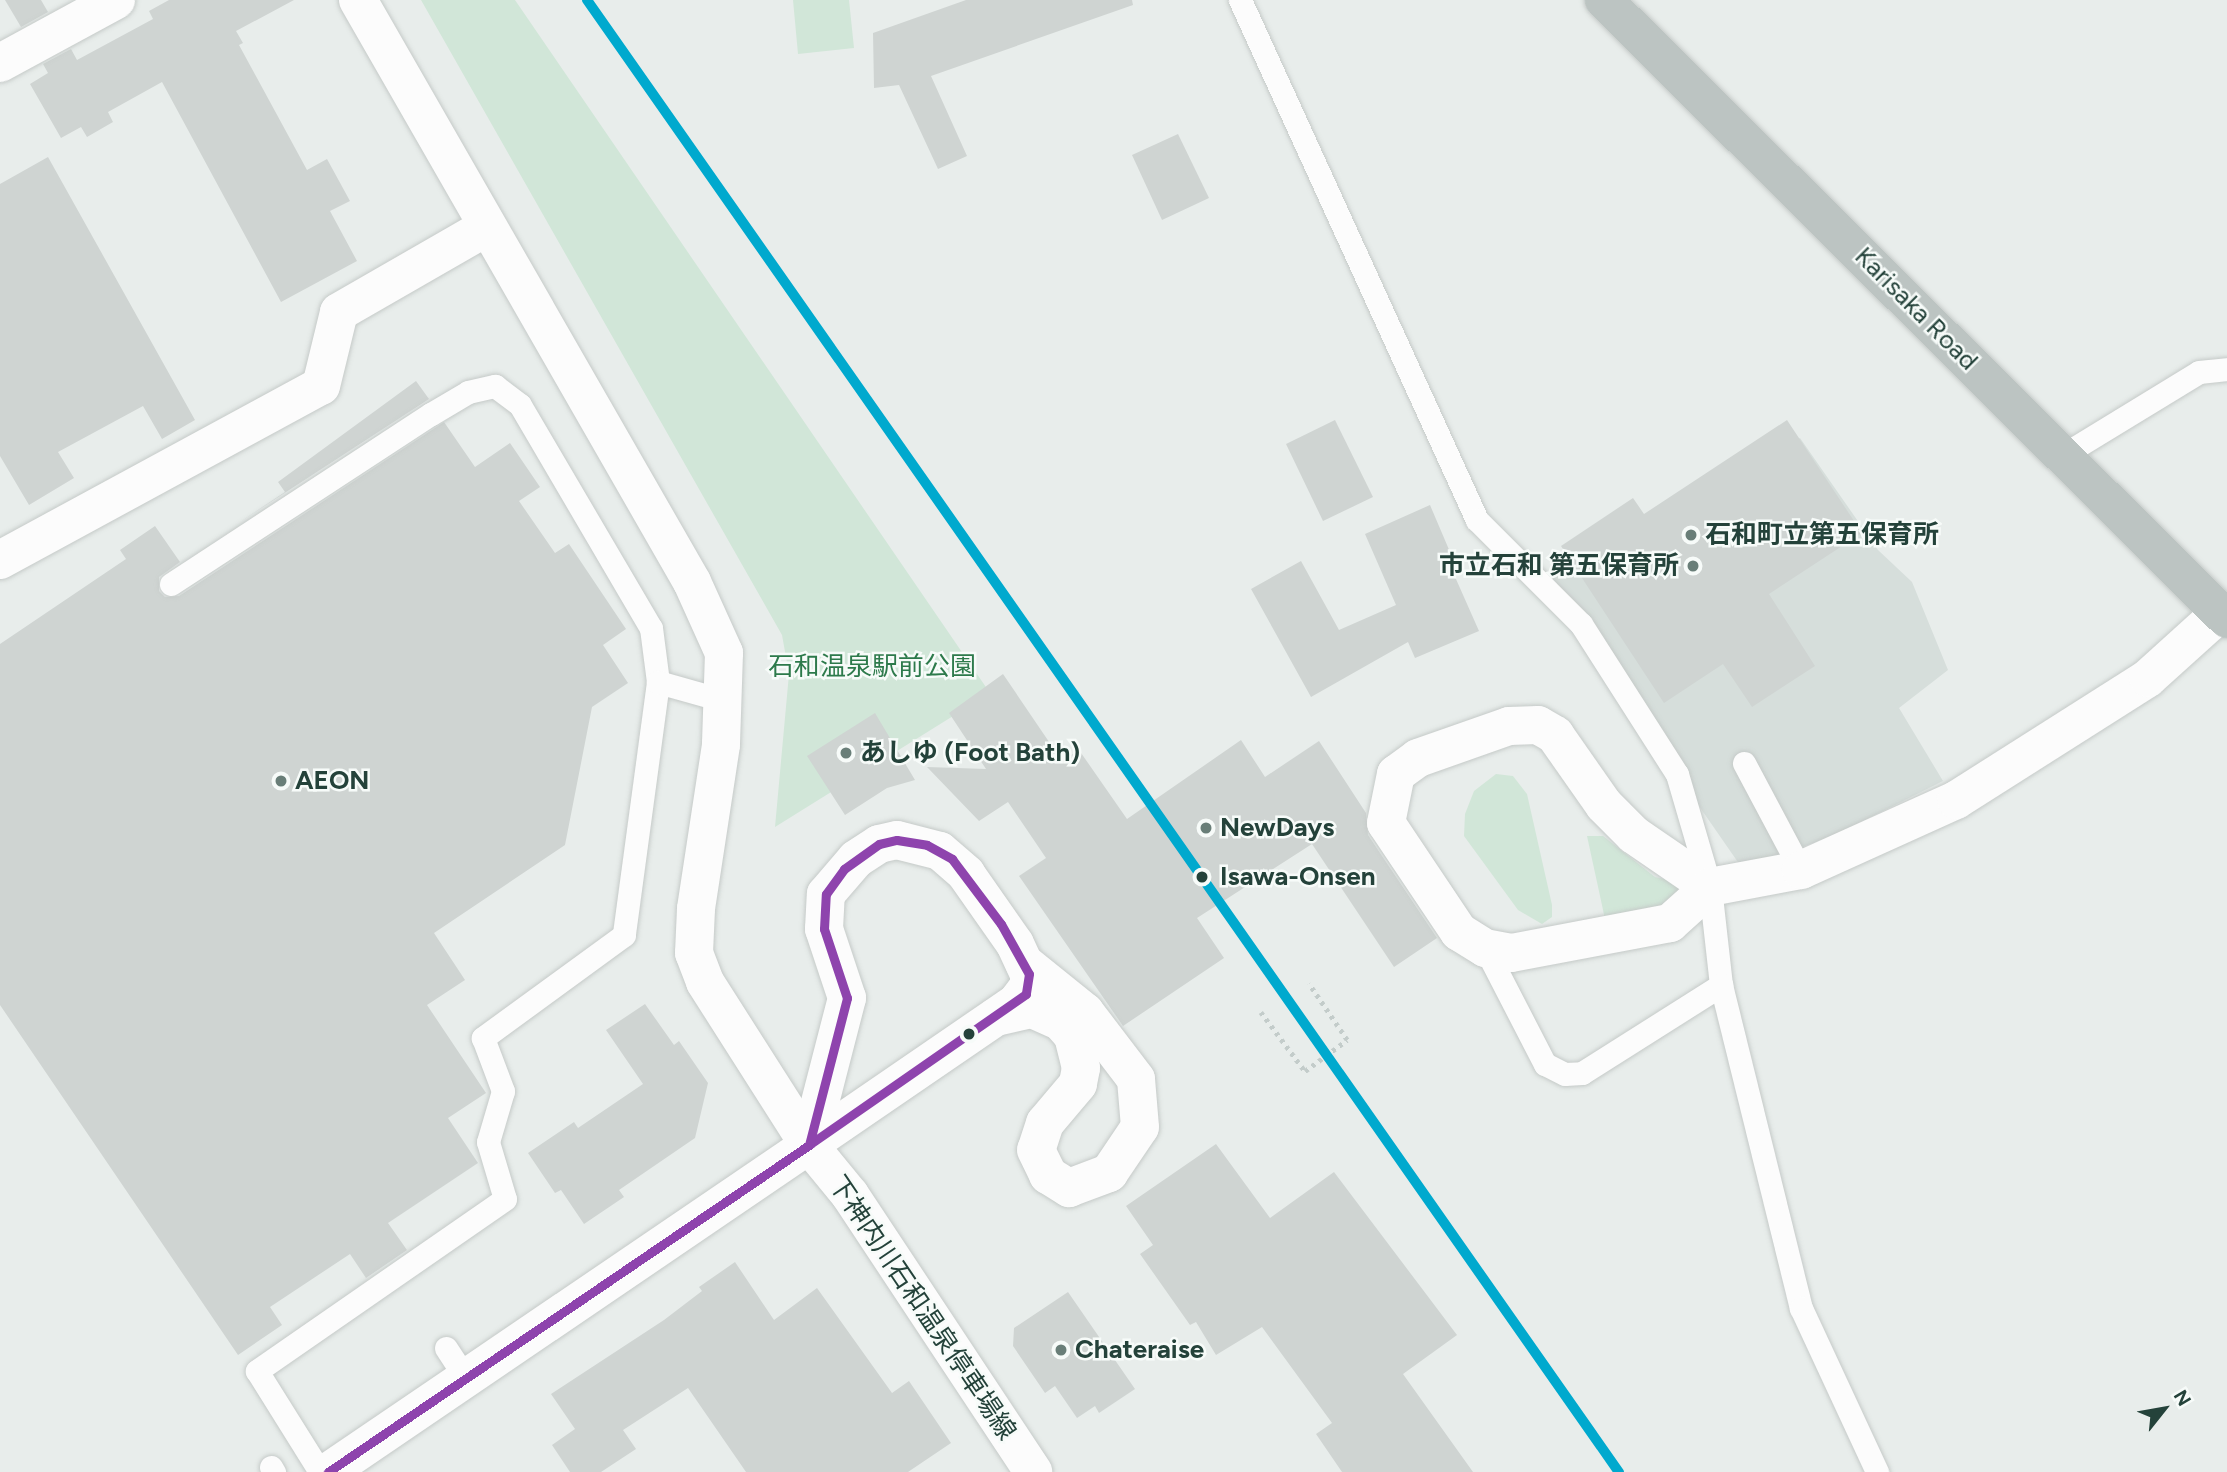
<!DOCTYPE html>
<html>
<head>
<meta charset="utf-8">
<style>
  body { margin:0 }
  #map { position:relative; width:2227px; height:1472px; overflow:hidden; background:#e8edeb; font-family:Figtree,"Noto Sans JP",sans-serif }
  div>[style] { position:absolute }
  .built>* { inset:0; background:#d6dedb }
  .green>* { inset:0; background:#d1e6d8 }
  .building>* { inset:0; background:#cfd4d2 }
  .path>* { height:4.5px; margin-top:-2.25px; transform-origin:0; background:repeating-linear-gradient(90deg,#c3ccca 0 3.5px,transparent 0 8.5px) }
  .roads { filter:drop-shadow(0 0 2px #c5cac8) drop-shadow(0 0 2px #c5cac8) }
  .lane>* { height:23px; margin:-11.5px; padding:0 11.5px; transform-origin:11.5px; border-radius:11.5px; background:#fcfcfc }
  .street>* { height:38px; margin:-19px; padding:0 19px; transform-origin:19px; border-radius:19px; background:#fcfcfc }
  .secondary>* { height:38px; margin:-19px; padding:0 19px; transform-origin:19px; border-radius:19px; background:#fcfcfc }
  .highway>* { height:38px; margin:-19px; padding:0 19px; transform-origin:19px; border-radius:19px; background:#bcc4c2 }
  .bus-1>* { height:9px; margin:-4.5px; padding:0 4.5px; transform-origin:4.5px; border-radius:4.5px; background:#8e44ad }
  .rail-1>* { height:10px; margin:-5px; padding:0 5px; transform-origin:5px; border-radius:5px; background:#00a9ce }
  .dots>* { width:19px; height:19px; translate:-50% -50%; box-sizing:border-box; border:4px solid #f7fbf9; border-radius:50% }
  span { translate:-50% -50%; white-space:nowrap; text-align:center; line-height:1.15; -webkit-text-stroke:5px #f7fbf9; paint-order:stroke }
  .street-label { font-size:26px; color:#24423a }
  .poi-label { font-size:26px; color:#24423a; font-weight:700 }
  .left { translate:0 -50%; text-align:left }
  .right { translate:-100% -50%; text-align:right }
  .park-label { font-size:26px; color:#2d7a4b }
  .stop-label { font-size:26px; color:#24423a; font-weight:700 }
  .north { position:absolute; left:2129px; top:1374px; width:70px; height:70px; -webkit-text-stroke:5px #f7fbf9; paint-order:stroke; rotate:59deg; font-size:19px; font-weight:700; line-height:28px; text-align:center; color:#24423a }
  .north::after { content:''; display:block; margin:auto; width:24px; height:32px; background:#24423a; clip-path:polygon(50% 0,100% 100%,50% 72%,0 100%) }
</style>
</head>
<body>
<div id="map">
  <div class="built">
    <i style="clip-path:polygon(1800px 438px,1878px 550px,1912px 582px,1948px 670px,1899px 708px,1943px 781px,1833px 836px,1742px 868px,1540px 577px)"></i>
  </div>
  <div class="green">
    <i style="clip-path:polygon(421px 0,515px 0,990px 693px,775px 827px,789px 674px,782px 635px)"></i>
    <i style="clip-path:polygon(793px 0,849px 0,854px 48px,798px 54px)"></i>
    <i style="clip-path:polygon(1496px 774px,1513px 776px,1527px 794px,1552px 905px,1552px 917px,1542px 924px,1518px 910px,1464px 836px,1465px 814px,1474px 791px)"></i>
    <i style="clip-path:polygon(1587px 836px,1603px 836px,1655px 877px,1683px 883px,1667px 912px,1605px 919px)"></i>
  </div>
  <div class="building">
    <i style="clip-path:polygon(5px 0,41px 0,48px 12px,21px 27px)"></i>
    <i style="clip-path:polygon(169px 0,294px 0,236px 31px,243px 43px,239px 45px,307px 170px,327px 159px,350px 201px,330px 211px,357px 261px,281px 302px,162px 82px,108px 112px,113px 122px,87px 137px,81px 127px,61px 138px,30px 84px,48px 73px,43px 64px,71px 49px,77px 60px,153px 19px,149px 11px)"></i>
    <i style="clip-path:polygon(966px 0,1132px 0,1133px 5px,931px 76px,967px 156px,938px 169px,899px 85px,874px 88px,873px 33px)"></i>
    <i style="clip-path:polygon(1178px 134px,1209px 198px,1162px 220px,1132px 155px)"></i>
    <i style="clip-path:polygon(48px 157px,195px 420px,162px 439px,143px 406px,58px 452px,74px 478px,29px 505px,0 456px,0 184px)"></i>
    <i style="clip-path:polygon(416px 381px,429px 399px,240px 522px,285px 492px,278px 482px)"></i>
    <i style="clip-path:polygon(1335px 420px,1373px 497px,1323px 521px,1286px 444px)"></i>
    <i style="clip-path:polygon(1787px 420px,1862px 533px,1769px 594px,1815px 666px,1752px 707px,1723px 664px,1664px 703px,1561px 546px,1633px 498px,1644px 514px)"></i>
    <i style="clip-path:polygon(444px 422px,475px 467px,510px 443px,540px 487px,519px 501px,555px 553px,569px 544px,626px 629px,603px 645px,628px 683px,592px 707px,565px 845px,434px 933px,465px 980px,427px 1005px,486px 1093px,448px 1118px,478px 1163px,388px 1223px,407px 1250px,366px 1278px,350px 1254px,270px 1307px,282px 1325px,238px 1355px,0 1005px,0 644px,126px 559px,120px 550px,155px 526px,180px 562px,159px 577px,159px 591px,165px 597px,179px 596px)"></i>
    <i style="clip-path:polygon(1430px 505px,1453px 559px,1448px 561px,1479px 631px,1415px 658px,1408px 642px,1311px 697px,1251px 589px,1301px 561px,1339px 630px,1396px 605px,1365px 534px)"></i>
    <i style="clip-path:polygon(1003px 674px,1062px 761px,1079px 750px,1127px 819px,1241px 740px,1265px 777px,1319px 741px,1366px 813px,1368px 835px,1437px 938px,1394px 967px,1312px 844px,1197px 918px,1224px 958px,1123px 1026px,1019px 876px,1046px 858px,1008px 802px,979px 821px,927px 767px,986px 769px,949px 713px)"></i>
    <i style="clip-path:polygon(875px 713px,915px 780px,887px 788px,845px 815px,807px 756px)"></i>
    <i style="clip-path:polygon(645px 1004px,674px 1045px,679px 1041px,708px 1083px,695px 1138px,619px 1190px,624px 1197px,584px 1224px,561px 1190px,555px 1193px,528px 1153px,574px 1122px,578px 1128px,643px 1084px,606px 1030px)"></i>
    <i style="clip-path:polygon(1216px 1144px,1270px 1218px,1334px 1172px,1457px 1335px,1403px 1374px,1473px 1472px,1342px 1472px,1316px 1434px,1332px 1423px,1262px 1327px,1216px 1355px,1196px 1322px,1190px 1325px,1140px 1254px,1153px 1245px,1126px 1206px)"></i>
    <i style="clip-path:polygon(735px 1262px,774px 1320px,817px 1288px,892px 1393px,909px 1381px,951px 1443px,908px 1472px,746px 1472px,688px 1388px,623px 1430px,636px 1449px,601px 1472px,570px 1472px,552px 1445px,575px 1429px,551px 1394px,664px 1320px,702px 1291px,699px 1287px)"></i>
    <i style="clip-path:polygon(1068px 1292px,1135px 1389px,1099px 1413px,1095px 1406px,1077px 1418px,1055px 1386px,1045px 1393px,1013px 1346px,1014px 1328px)"></i>
  </div>
  <div class="path">
    <i style="left:1261px;top:1012px;width:74px;rotate:53.3deg"></i>
    <i style="left:1305px;top:1071px;width:52px;rotate:-36.4deg"></i>
    <i style="left:1347px;top:1040px;width:68px;rotate:-124.2deg"></i>
  </div>
  <div class="roads">
    <div class="lane">
      <i style="left:1240px;top:0;width:571px;rotate:65.5deg"></i>
      <i style="left:1477px;top:520px;width:147px;rotate:45deg"></i>
      <i style="left:1581px;top:624px;width:178px;rotate:57.4deg"></i>
      <i style="left:1677px;top:774px;width:118px;rotate:73.7deg"></i>
      <i style="left:1710px;top:887px;width:99px;rotate:83.6deg"></i>
      <i style="left:1721px;top:985px;width:333px;rotate:76.1deg"></i>
      <i style="left:1801px;top:1308px;width:181px;rotate:65.1deg"></i>
      <i style="left:2063px;top:455px;width:159px;rotate:-31.4deg"></i>
      <i style="left:2199px;top:372px;width:28px;rotate:-6deg"></i>
      <i style="left:171px;top:584px;width:311px;rotate:-33.2deg"></i>
      <i style="left:431px;top:414px;width:43px;rotate:-30.7deg"></i>
      <i style="left:468px;top:392px;width:28px;rotate:-13deg"></i>
      <i style="left:495px;top:386px;width:31px;rotate:37deg"></i>
      <i style="left:520px;top:405px;width:259px;rotate:59.6deg"></i>
      <i style="left:651px;top:628px;width:54px;rotate:82.6deg"></i>
      <i style="left:658px;top:682px;width:255px;rotate:97.7deg"></i>
      <i style="left:624px;top:935px;width:175px;rotate:143.9deg"></i>
      <i style="left:483px;top:1038px;width:57px;rotate:69.3deg"></i>
      <i style="left:503px;top:1091px;width:53px;rotate:106.4deg"></i>
      <i style="left:488px;top:1142px;width:59px;rotate:73.4deg"></i>
      <i style="left:505px;top:1199px;width:302px;rotate:145.3deg"></i>
      <i style="left:257px;top:1371px;width:119px;rotate:58deg"></i>
      <i style="left:658px;top:682px;width:66px;rotate:15.7deg"></i>
      <i style="left:1744px;top:763px;width:121px;rotate:62deg"></i>
      <i style="left:1485px;top:948px;width:131px;rotate:62.7deg"></i>
      <i style="left:1545px;top:1064px;width:22px;rotate:27deg"></i>
      <i style="left:1565px;top:1074px;width:17px;rotate:-3deg"></i>
      <i style="left:1582px;top:1073px;width:165px;rotate:-32.3deg"></i>
      <i style="left:446px;top:1348px;width:35px;rotate:57deg"></i>
      <i style="left:271px;top:1467px;width:6px;rotate:59deg"></i>
    </div>
    <div class="street">
      <i style="left:0;top:63px;width:132px;rotate:-28.5deg"></i>
      <i style="left:0;top:560px;width:365px;rotate:-28.5deg"></i>
      <i style="left:321px;top:386px;width:76px;rotate:-76.3deg"></i>
      <i style="left:339px;top:312px;width:171px;rotate:-29.9deg"></i>
      <i style="left:1538px;top:725px;width:20px;rotate:30deg"></i>
      <i style="left:1555px;top:735px;width:85px;rotate:55deg"></i>
      <i style="left:1604px;top:805px;width:42px;rotate:45deg"></i>
      <i style="left:1634px;top:835px;width:92px;rotate:34.4deg"></i>
      <i style="left:1710px;top:887px;width:54px;rotate:138deg"></i>
      <i style="left:1670px;top:923px;width:162px;rotate:169.3deg"></i>
      <i style="left:1511px;top:953px;width:26px;rotate:-169deg"></i>
      <i style="left:1485px;top:948px;width:31px;rotate:-148deg"></i>
      <i style="left:1459px;top:932px;width:131px;rotate:-123.8deg"></i>
      <i style="left:1386px;top:823px;width:50px;rotate:-78.5deg"></i>
      <i style="left:1396px;top:774px;width:27px;rotate:-36deg"></i>
      <i style="left:1418px;top:758px;width:96px;rotate:-19.4deg"></i>
      <i style="left:1509px;top:726px;width:29px;rotate:-2deg"></i>
      <i style="left:897px;top:840px;width:44px;rotate:14.3deg"></i>
      <i style="left:940px;top:851px;width:35px;rotate:41deg"></i>
      <i style="left:966px;top:874px;width:85px;rotate:55deg"></i>
      <i style="left:1015px;top:944px;width:33px;rotate:65deg"></i>
      <i style="left:1029px;top:974px;width:12px;rotate:90deg"></i>
      <i style="left:1029px;top:986px;width:21px;rotate:127deg"></i>
      <i style="left:1016px;top:1003px;width:251px;rotate:145.6deg"></i>
      <i style="left:809px;top:1145px;width:152px;rotate:-75.5deg"></i>
      <i style="left:847px;top:998px;width:73px;rotate:-108.4deg"></i>
      <i style="left:824px;top:929px;width:35px;rotate:-87deg"></i>
      <i style="left:826px;top:894px;width:46px;rotate:-49.4deg"></i>
      <i style="left:856px;top:859px;width:27px;rotate:-33deg"></i>
      <i style="left:879px;top:844px;width:18px;rotate:-13deg"></i>
      <i style="left:996px;top:1017px;width:37px;rotate:-13deg"></i>
      <i style="left:1032px;top:1009px;width:32px;rotate:24deg"></i>
      <i style="left:1061px;top:1022px;width:18px;rotate:49deg"></i>
      <i style="left:1073px;top:1036px;width:33px;rotate:76deg"></i>
      <i style="left:1081px;top:1068px;width:16px;rotate:101deg"></i>
      <i style="left:1078px;top:1084px;width:51px;rotate:130.2deg"></i>
      <i style="left:1045px;top:1123px;width:28px;rotate:108deg"></i>
      <i style="left:1036px;top:1150px;width:28px;rotate:64deg"></i>
      <i style="left:1048px;top:1175px;width:25px;rotate:32deg"></i>
      <i style="left:1069px;top:1188px;width:43px;rotate:-20.6deg"></i>
      <i style="left:1109px;top:1173px;width:55px;rotate:-56deg"></i>
      <i style="left:1140px;top:1127px;width:48px;rotate:-94.8deg"></i>
      <i style="left:1136px;top:1079px;width:84px;rotate:-127.3deg"></i>
      <i style="left:1085px;top:1012px;width:78px;rotate:-141.2deg"></i>
    </div>
    <div class="secondary">
      <i style="left:358px;top:0;width:671px;rotate:60.15deg"></i>
      <i style="left:692px;top:582px;width:78px;rotate:65.7deg"></i>
      <i style="left:724px;top:653px;width:92px;rotate:91.9deg"></i>
      <i style="left:721px;top:745px;width:166px;rotate:98.7deg"></i>
      <i style="left:696px;top:909px;width:44px;rotate:92.6deg"></i>
      <i style="left:694px;top:953px;width:31px;rotate:69deg"></i>
      <i style="left:705px;top:982px;width:193px;rotate:57.5deg"></i>
      <i style="left:809px;top:1145px;width:65px;rotate:50.6deg"></i>
      <i style="left:850px;top:1195px;width:332px;rotate:56.5deg"></i>
      <i style="left:1710px;top:887px;width:93px;rotate:-10.6deg"></i>
      <i style="left:1801px;top:870px;width:170px;rotate:-24.3deg"></i>
      <i style="left:1956px;top:800px;width:227px;rotate:-32.4deg"></i>
      <i style="left:2148px;top:678px;width:98px;rotate:-42.1deg"></i>
      <i style="left:328px;top:1472px;width:582px;rotate:-34.21deg"></i>
    </div>
    <div class="highway">
      <i style="left:1604px;top:0;width:878px;rotate:44.82deg"></i>
    </div>
  </div>
  <div class="bus-1">
    <i style="left:897px;top:840px;width:30px;rotate:9deg"></i>
    <i style="left:927px;top:845px;width:29px;rotate:29deg"></i>
    <i style="left:952px;top:859px;width:81px;rotate:53deg"></i>
    <i style="left:1001px;top:924px;width:57px;rotate:60.8deg"></i>
    <i style="left:1029px;top:974px;width:20px;rotate:99deg"></i>
    <i style="left:1026px;top:994px;width:264px;rotate:145.2deg"></i>
    <i style="left:809px;top:1145px;width:152px;rotate:-75.5deg"></i>
    <i style="left:847px;top:998px;width:73px;rotate:-108.4deg"></i>
    <i style="left:824px;top:929px;width:35px;rotate:-87deg"></i>
    <i style="left:826px;top:894px;width:31px;rotate:-54deg"></i>
    <i style="left:844px;top:869px;width:43px;rotate:-35.5deg"></i>
    <i style="left:879px;top:844px;width:18px;rotate:-13deg"></i>
    <i style="left:328px;top:1472px;width:582px;rotate:-34.21deg"></i>
  </div>
  <div class="rail-1">
    <i style="left:587px;top:0;width:1798px;rotate:54.97deg"></i>
  </div>
  <div class="dots">
    <i style="left:1691px;top:535px;background:#697e78"></i>
    <i style="left:1693px;top:566px;background:#697e78"></i>
    <i style="left:846px;top:753px;background:#697e78"></i>
    <i style="left:281px;top:781px;background:#697e78"></i>
    <i style="left:1206px;top:828px;background:#697e78"></i>
    <i style="left:1202px;top:877px;background:#24423a"></i>
    <i style="left:969px;top:1034px;background:#24423a"></i>
    <i style="left:1061px;top:1350px;background:#697e78"></i>
  </div>
  <div class="street-label">
    <span style="left:1916px;top:309px;rotate:45deg">Karisaka Road</span>
    <span style="left:922px;top:1308px;rotate:56deg">下神内川石和温泉停車場線</span>
  </div>
  <div class="poi-label">
    <span class="left" style="left:1705px;top:535px">石和町立第五保育所</span>
    <span class="right" style="left:1679px;top:566px">市立石和 第五保育所</span>
    <span class="left" style="left:860px;top:753px">あしゆ (Foot Bath)</span>
    <span class="left" style="left:295px;top:781px">AEON</span>
    <span class="left" style="left:1220px;top:828px">NewDays</span>
    <span class="left" style="left:1075px;top:1350px">Chateraise</span>
  </div>
  <div class="park-label">
    <span style="left:872px;top:667px">石和温泉駅前公園</span>
  </div>
  <div class="stop-label">
    <span class="left" style="left:1220px;top:877px">Isawa-Onsen</span>
  </div>
  <div class="north">N</div>
</div>
</body>
</html>
